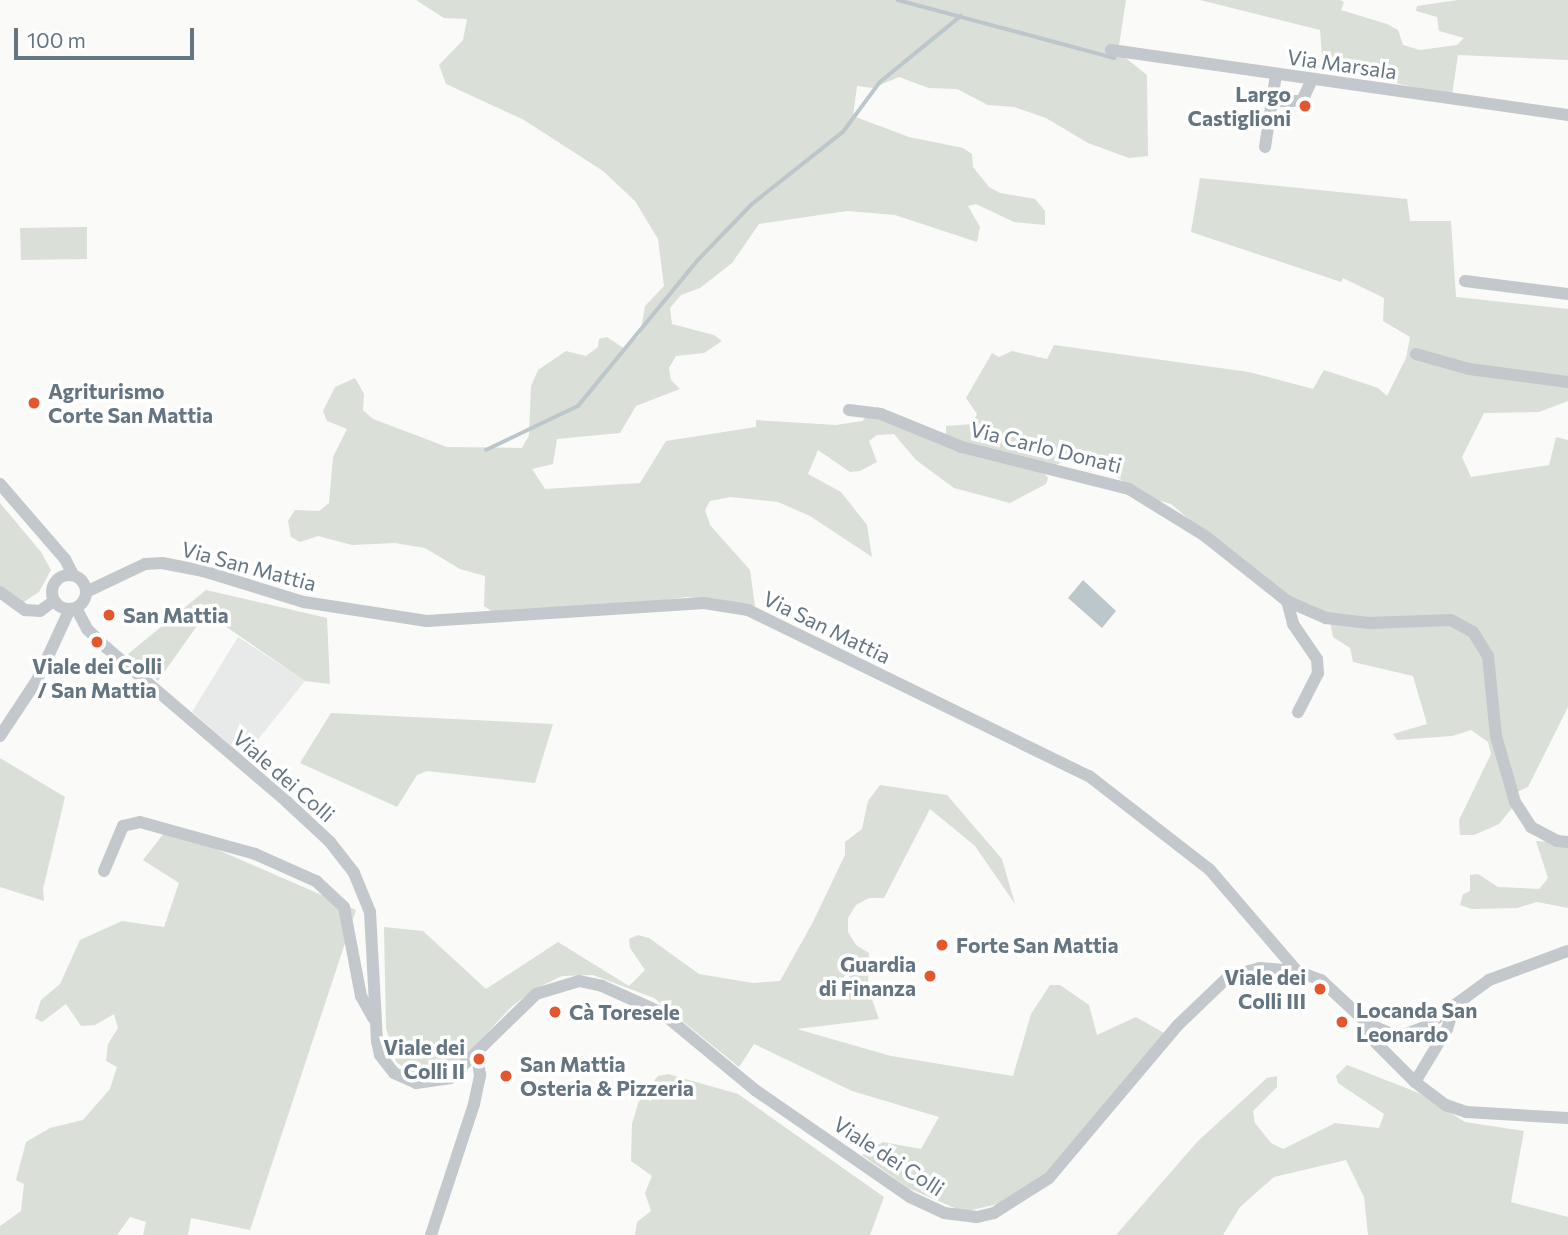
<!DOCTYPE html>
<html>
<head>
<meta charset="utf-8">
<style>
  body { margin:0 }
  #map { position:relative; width:1568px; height:1235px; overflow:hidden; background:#fafaf8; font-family:Commissioner,sans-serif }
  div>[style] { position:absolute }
  .built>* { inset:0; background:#e8e9e9 }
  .green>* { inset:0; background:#dadfd7 }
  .water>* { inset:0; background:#bbc7cb }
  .stream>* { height:3.5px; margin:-1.75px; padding:0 1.75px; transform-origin:1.75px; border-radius:1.75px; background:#bbc7cb }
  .minor>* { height:12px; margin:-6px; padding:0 6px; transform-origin:6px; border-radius:6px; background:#c3c8cc }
  .minor>.ring { margin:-6px; padding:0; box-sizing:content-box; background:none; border:12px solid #c3c8cc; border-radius:50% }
  .dots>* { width:19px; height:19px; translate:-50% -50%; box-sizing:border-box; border:4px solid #fff; border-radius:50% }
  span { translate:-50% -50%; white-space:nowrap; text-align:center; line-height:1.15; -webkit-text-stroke:7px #fff; paint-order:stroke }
  .street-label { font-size:21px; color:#657683 }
  .poi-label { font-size:21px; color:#657683; font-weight:700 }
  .right { translate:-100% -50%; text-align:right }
  .left { translate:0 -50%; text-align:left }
  .scale { position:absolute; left:14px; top:28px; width:180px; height:32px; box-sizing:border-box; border:4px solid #657683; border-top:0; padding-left:9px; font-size:21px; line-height:24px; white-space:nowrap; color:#657683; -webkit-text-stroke:5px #fff; paint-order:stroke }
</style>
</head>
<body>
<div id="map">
  <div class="built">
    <i style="clip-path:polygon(238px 637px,305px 681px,244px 757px,192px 712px)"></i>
  </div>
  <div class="green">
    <i style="clip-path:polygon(416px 0,1126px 0,1118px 52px,1147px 75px,1148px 156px,1129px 158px,1088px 143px,1046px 118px,1014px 107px,988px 105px,957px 89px,929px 88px,899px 77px,873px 88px,857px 86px,853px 116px,909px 137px,963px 148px,972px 154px,973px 167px,989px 187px,1000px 193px,1035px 199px,1045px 211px,1045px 225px,1014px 222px,976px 204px,968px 206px,980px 227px,977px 242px,895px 215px,847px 211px,759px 224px,732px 263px,700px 288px,681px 295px,670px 308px,672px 324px,714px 335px,722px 341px,704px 353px,676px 356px,669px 368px,671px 380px,680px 389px,636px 406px,620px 433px,557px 439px,553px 464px,532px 469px,545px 489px,640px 483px,666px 441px,756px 427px,756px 420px,836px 425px,862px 421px,877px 407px,946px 439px,946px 426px,973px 424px,977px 414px,966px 398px,992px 353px,999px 357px,1012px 351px,1047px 359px,1054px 345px,1249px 372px,1313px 389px,1324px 370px,1378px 388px,1387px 396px,1406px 358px,1410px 337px,1383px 321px,1384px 298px,1343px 278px,1341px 282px,1191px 232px,1200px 178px,1407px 199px,1410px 221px,1451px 221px,1456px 297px,1568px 309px,1568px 401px,1539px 412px,1484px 413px,1462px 457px,1471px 477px,1549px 465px,1556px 437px,1568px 440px,1568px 707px,1528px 787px,1517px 792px,1513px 807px,1499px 824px,1474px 835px,1460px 835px,1459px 820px,1491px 754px,1488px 742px,1471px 730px,1452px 736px,1397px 740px,1393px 734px,1427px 724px,1413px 676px,1353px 662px,1350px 648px,1333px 637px,1329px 617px,1290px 605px,1171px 504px,1143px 496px,1105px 468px,1074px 457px,1042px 471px,1048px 478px,1046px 484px,1010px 503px,954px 488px,916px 460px,894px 434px,877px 435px,869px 441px,877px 462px,860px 471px,850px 472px,818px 450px,808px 474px,841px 492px,867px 525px,872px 557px,810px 516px,778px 502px,730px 497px,710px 501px,705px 510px,710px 525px,750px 570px,755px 606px,687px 597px,507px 622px,484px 606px,485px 576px,460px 569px,425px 548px,395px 543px,352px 545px,318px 536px,300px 542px,291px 537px,288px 521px,295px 510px,319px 511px,329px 503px,333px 457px,347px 429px,327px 421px,323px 411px,335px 387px,355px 378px,364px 394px,363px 410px,373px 419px,447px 447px,522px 448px,529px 435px,531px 386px,538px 370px,566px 351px,586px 356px,598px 347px,599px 339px,607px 337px,625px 349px,640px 335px,645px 306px,664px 286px,658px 239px,635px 201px,603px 171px,524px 120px,446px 84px,439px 65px,463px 40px,467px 19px,444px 18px)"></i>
    <i style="clip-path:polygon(1200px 0,1340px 0,1344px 2px,1341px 10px,1387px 24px,1398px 30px,1403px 45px,1420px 50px,1457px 45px,1464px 38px,1439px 31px,1437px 17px,1416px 11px,1417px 6px,1458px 0,1568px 0,1568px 60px,1458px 55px,1452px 95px,1323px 68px,1320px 30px)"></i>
    <i style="clip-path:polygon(87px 227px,87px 259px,21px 260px,20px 228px)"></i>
    <i style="clip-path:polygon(0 503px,41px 552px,51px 570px,39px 592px,13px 609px,0 595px)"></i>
    <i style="clip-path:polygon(206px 590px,327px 618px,330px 684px,305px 681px,206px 613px,158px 681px,128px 654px)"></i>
    <i style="clip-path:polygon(331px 713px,553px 724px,535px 783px,427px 771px,417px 775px,397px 807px,300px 763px)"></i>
    <i style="clip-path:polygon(0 758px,65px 797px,43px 889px,44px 901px,0 887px)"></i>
    <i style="clip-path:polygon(880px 785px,947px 795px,1002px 859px,1015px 904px,975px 846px,930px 809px,884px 898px,869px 898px,856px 905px,848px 918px,848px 932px,856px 945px,869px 953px,868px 988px,879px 1019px,797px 1029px,891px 1056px,1013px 1076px,1031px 1014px,1050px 985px,1060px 985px,1089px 1005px,1097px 1035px,1136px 1017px,1164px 1033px,1052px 1169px,1014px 1200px,964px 1212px,908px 1188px,862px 1155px,883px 1142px,921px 1149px,939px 1117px,852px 1091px,754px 1044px,739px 1067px,654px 998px,593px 975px,562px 976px,535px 989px,511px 1007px,458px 1065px,436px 1078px,421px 1079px,396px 1062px,386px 1028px,384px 927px,423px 931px,486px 989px,558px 942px,629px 986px,645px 970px,630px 948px,629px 939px,638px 935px,649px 938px,699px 974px,753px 983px,780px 981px,813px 922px,845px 855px,845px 842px,862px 829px,868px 801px)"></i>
    <i style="clip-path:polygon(168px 828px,356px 910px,250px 1230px,191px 1218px,188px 1235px,143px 1235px,146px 1222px,130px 1217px,117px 1235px,0 1235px,0 1226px,21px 1211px,24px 1184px,16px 1180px,26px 1142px,50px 1128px,83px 1120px,110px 1089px,117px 1067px,106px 1061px,108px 1044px,118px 1028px,114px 1014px,95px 1025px,81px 1026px,66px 1004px,42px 1022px,35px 1018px,41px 1000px,60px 984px,80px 940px,122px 921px,164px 927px,179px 883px,143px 860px)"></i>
    <i style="clip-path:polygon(1536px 841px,1568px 843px,1568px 908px,1537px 902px,1517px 908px,1472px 909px,1460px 905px,1463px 894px,1470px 891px,1470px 875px,1478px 874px,1498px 887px,1539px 889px,1548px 878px)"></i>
    <i style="clip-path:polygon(1347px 1065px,1419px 1093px,1465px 1122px,1524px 1131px,1511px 1202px,1568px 1217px,1568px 1235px,1368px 1235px,1364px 1197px,1346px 1160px,1274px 1177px,1240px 1207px,1223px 1235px,1116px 1235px,1198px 1141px,1267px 1078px,1277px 1076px,1277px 1087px,1253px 1111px,1255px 1123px,1271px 1143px,1283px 1149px,1335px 1123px,1379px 1128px,1384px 1114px,1338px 1083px,1336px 1076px)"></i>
    <i style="clip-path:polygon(668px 1074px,738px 1094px,884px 1197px,870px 1235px,635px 1235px,637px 1222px,651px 1211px,645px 1193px,652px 1176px,631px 1161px,632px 1124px,640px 1097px,658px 1076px)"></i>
  </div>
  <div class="water">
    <i style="clip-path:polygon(1083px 580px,1116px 611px,1102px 628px,1068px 598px)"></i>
  </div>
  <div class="stream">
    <i style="left:898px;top:0;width:224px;rotate:15deg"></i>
    <i style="left:486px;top:450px;width:102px;rotate:-25.6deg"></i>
    <i style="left:578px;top:406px;width:188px;rotate:-50.6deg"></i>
    <i style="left:697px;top:261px;width:79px;rotate:-46deg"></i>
    <i style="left:752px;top:204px;width:116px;rotate:-38.4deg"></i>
    <i style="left:843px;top:132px;width:62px;rotate:-53.5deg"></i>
    <i style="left:880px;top:82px;width:104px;rotate:-39.2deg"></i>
  </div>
  <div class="minor">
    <i style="left:1111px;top:50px;width:462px;rotate:8.1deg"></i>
    <i style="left:1272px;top:101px;width:30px"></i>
    <i style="left:1302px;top:101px;width:23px;rotate:-65deg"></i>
    <i style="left:1265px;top:147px;width:74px;rotate:-81.4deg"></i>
    <i style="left:1465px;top:281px;width:104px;rotate:7.2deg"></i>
    <i style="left:1416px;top:354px;width:55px;rotate:15.8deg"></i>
    <i style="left:1469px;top:369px;width:100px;rotate:7.5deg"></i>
    <i style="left:849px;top:410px;width:32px;rotate:7deg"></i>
    <i style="left:881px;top:414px;width:87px;rotate:22.2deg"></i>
    <i style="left:962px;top:447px;width:172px;rotate:14.1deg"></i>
    <i style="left:1129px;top:489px;width:89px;rotate:31.7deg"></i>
    <i style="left:1205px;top:536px;width:105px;rotate:38.4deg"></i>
    <i style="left:1287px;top:601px;width:43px;rotate:23.6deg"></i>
    <i style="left:1326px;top:618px;width:43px;rotate:6.6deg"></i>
    <i style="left:1369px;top:623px;width:82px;rotate:-2.1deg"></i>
    <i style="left:1451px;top:620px;width:25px;rotate:29deg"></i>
    <i style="left:1473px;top:632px;width:28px;rotate:58deg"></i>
    <i style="left:1488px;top:656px;width:80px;rotate:84.3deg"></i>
    <i style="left:1496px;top:736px;width:69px;rotate:73.9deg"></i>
    <i style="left:1515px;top:802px;width:30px;rotate:57deg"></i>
    <i style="left:1531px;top:827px;width:30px;rotate:28deg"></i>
    <i style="left:1557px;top:841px;width:11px;rotate:5deg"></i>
    <i style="left:0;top:484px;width:99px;rotate:49.1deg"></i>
    <i style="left:65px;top:559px;width:18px;rotate:63deg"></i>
    <i class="ring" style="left:52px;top:575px;width:22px;height:22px"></i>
    <i style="left:0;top:592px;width:31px;rotate:36deg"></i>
    <i style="left:25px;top:610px;width:15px;rotate:4deg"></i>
    <i style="left:40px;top:611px;width:17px;rotate:-36deg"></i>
    <i style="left:86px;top:592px;width:65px;rotate:-25.4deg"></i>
    <i style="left:145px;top:564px;width:17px;rotate:-3deg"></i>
    <i style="left:162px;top:563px;width:42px;rotate:11deg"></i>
    <i style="left:203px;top:571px;width:106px;rotate:17.1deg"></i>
    <i style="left:304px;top:602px;width:124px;rotate:8.8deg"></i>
    <i style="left:427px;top:621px;width:278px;rotate:-3.7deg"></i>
    <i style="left:704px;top:603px;width:45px;rotate:9deg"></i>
    <i style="left:748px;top:610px;width:379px;rotate:26deg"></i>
    <i style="left:1089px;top:776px;width:153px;rotate:37.8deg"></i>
    <i style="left:1210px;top:870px;width:133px;rotate:49.3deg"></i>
    <i style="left:1287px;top:601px;width:24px;rotate:75deg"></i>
    <i style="left:1293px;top:624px;width:42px;rotate:55.6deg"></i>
    <i style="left:1317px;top:659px;width:14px;rotate:86deg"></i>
    <i style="left:1318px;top:673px;width:44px;rotate:117.1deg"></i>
    <i style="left:76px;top:608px;width:24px;rotate:62deg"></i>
    <i style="left:87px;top:629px;width:28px;rotate:44deg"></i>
    <i style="left:107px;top:648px;width:237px;rotate:40.5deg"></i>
    <i style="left:287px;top:802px;width:59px;rotate:42.9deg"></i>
    <i style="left:330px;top:842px;width:39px;rotate:52deg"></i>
    <i style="left:354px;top:873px;width:42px;rotate:67.7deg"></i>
    <i style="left:370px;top:912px;width:129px;rotate:86.9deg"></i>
    <i style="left:377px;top:1041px;width:14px;rotate:78deg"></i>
    <i style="left:380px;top:1055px;width:23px;rotate:52deg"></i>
    <i style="left:394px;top:1073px;width:24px;rotate:24deg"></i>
    <i style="left:416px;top:1083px;width:34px;rotate:-8deg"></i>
    <i style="left:450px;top:1078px;width:120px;rotate:-44.3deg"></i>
    <i style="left:536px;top:994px;width:45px;rotate:-16.8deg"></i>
    <i style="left:579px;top:981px;width:24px;rotate:12deg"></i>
    <i style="left:602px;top:986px;width:66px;rotate:24.2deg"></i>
    <i style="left:662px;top:1013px;width:121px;rotate:39.6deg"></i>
    <i style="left:755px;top:1090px;width:188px;rotate:34.6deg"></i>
    <i style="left:910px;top:1197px;width:38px;rotate:25deg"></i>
    <i style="left:944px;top:1213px;width:33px;rotate:7deg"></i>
    <i style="left:977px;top:1217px;width:17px;rotate:-13deg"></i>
    <i style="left:994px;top:1213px;width:65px;rotate:-32.5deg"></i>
    <i style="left:1049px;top:1178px;width:200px;rotate:-49.9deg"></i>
    <i style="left:1178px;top:1025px;width:69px;rotate:-43.8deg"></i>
    <i style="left:1228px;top:977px;width:33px;rotate:-16deg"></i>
    <i style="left:1260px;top:968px;width:37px;rotate:5deg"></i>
    <i style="left:1297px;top:971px;width:26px;rotate:21deg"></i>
    <i style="left:1321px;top:980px;width:64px;rotate:43.1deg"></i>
    <i style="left:1368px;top:1024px;width:33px;rotate:23deg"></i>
    <i style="left:1398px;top:1037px;width:30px;rotate:-21deg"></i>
    <i style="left:1426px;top:1026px;width:78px;rotate:-36.1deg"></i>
    <i style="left:1489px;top:980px;width:84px;rotate:-20.2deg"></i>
    <i style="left:0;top:736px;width:67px;rotate:-56.5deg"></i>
    <i style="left:37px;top:680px;width:78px;rotate:-65.1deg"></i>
    <i style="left:104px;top:871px;width:49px;rotate:-67.1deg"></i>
    <i style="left:123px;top:826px;width:17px;rotate:-13deg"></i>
    <i style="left:140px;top:822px;width:119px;rotate:15.5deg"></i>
    <i style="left:255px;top:854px;width:67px;rotate:23.9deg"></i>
    <i style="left:316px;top:881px;width:38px;rotate:43deg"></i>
    <i style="left:344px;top:907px;width:91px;rotate:79.2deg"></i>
    <i style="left:361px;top:996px;width:25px;rotate:61deg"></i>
    <i style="left:1368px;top:1024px;width:14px;rotate:78deg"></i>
    <i style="left:1371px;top:1038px;width:62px;rotate:45deg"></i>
    <i style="left:1415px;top:1082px;width:39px;rotate:37deg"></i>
    <i style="left:1446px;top:1105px;width:21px;rotate:19deg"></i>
    <i style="left:1466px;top:1112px;width:102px;rotate:3.4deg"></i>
    <i style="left:1415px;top:1082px;width:62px;rotate:-58.9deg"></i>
    <i style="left:1447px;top:1029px;width:25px;rotate:-72deg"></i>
    <i style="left:431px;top:1235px;width:138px;rotate:-71.8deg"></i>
    <i style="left:474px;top:1104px;width:30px;rotate:-78deg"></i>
    <i style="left:480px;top:1075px;width:19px;rotate:-99deg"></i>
  </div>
  <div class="dots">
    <i style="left:1305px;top:106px;background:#e4572e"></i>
    <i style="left:34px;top:403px;background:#e4572e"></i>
    <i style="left:109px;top:615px;background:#e4572e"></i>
    <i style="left:97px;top:642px;background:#e4572e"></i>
    <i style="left:942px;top:945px;background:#e4572e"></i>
    <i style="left:930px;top:976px;background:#e4572e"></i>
    <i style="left:1320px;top:989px;background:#e4572e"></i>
    <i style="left:555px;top:1012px;background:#e4572e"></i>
    <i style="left:1342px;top:1022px;background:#e4572e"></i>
    <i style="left:479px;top:1059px;background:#e4572e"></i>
    <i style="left:506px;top:1076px;background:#e4572e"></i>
  </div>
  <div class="street-label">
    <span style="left:1342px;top:64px;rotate:8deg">Via Marsala</span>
    <span style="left:1046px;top:447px;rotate:14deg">Via Carlo Donati</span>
    <span style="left:249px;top:566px;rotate:15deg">Via San Mattia</span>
    <span style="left:827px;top:627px;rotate:26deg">Via San Mattia</span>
    <span style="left:284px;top:776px;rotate:41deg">Viale dei Colli</span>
    <span style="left:889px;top:1156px;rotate:33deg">Viale dei Colli</span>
  </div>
  <div class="poi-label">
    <span class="right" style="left:1291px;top:106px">Largo<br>Castiglioni</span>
    <span class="left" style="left:48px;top:403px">Agriturismo<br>Corte San Mattia</span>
    <span class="left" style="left:123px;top:615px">San Mattia</span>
    <span style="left:97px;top:678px">Viale dei Colli<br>/ San Mattia</span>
    <span class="left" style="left:956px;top:945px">Forte San Mattia</span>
    <span class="right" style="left:916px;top:976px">Guardia<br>di Finanza</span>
    <span class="right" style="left:1306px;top:989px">Viale dei<br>Colli III</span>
    <span class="left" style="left:1356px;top:1022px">Locanda San<br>Leonardo</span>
    <span class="left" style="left:569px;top:1012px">Cà Toresele</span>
    <span class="right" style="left:465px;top:1059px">Viale dei<br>Colli II</span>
    <span class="left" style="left:520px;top:1076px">San Mattia<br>Osteria &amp; Pizzeria</span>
  </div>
  <div class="scale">100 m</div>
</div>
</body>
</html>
